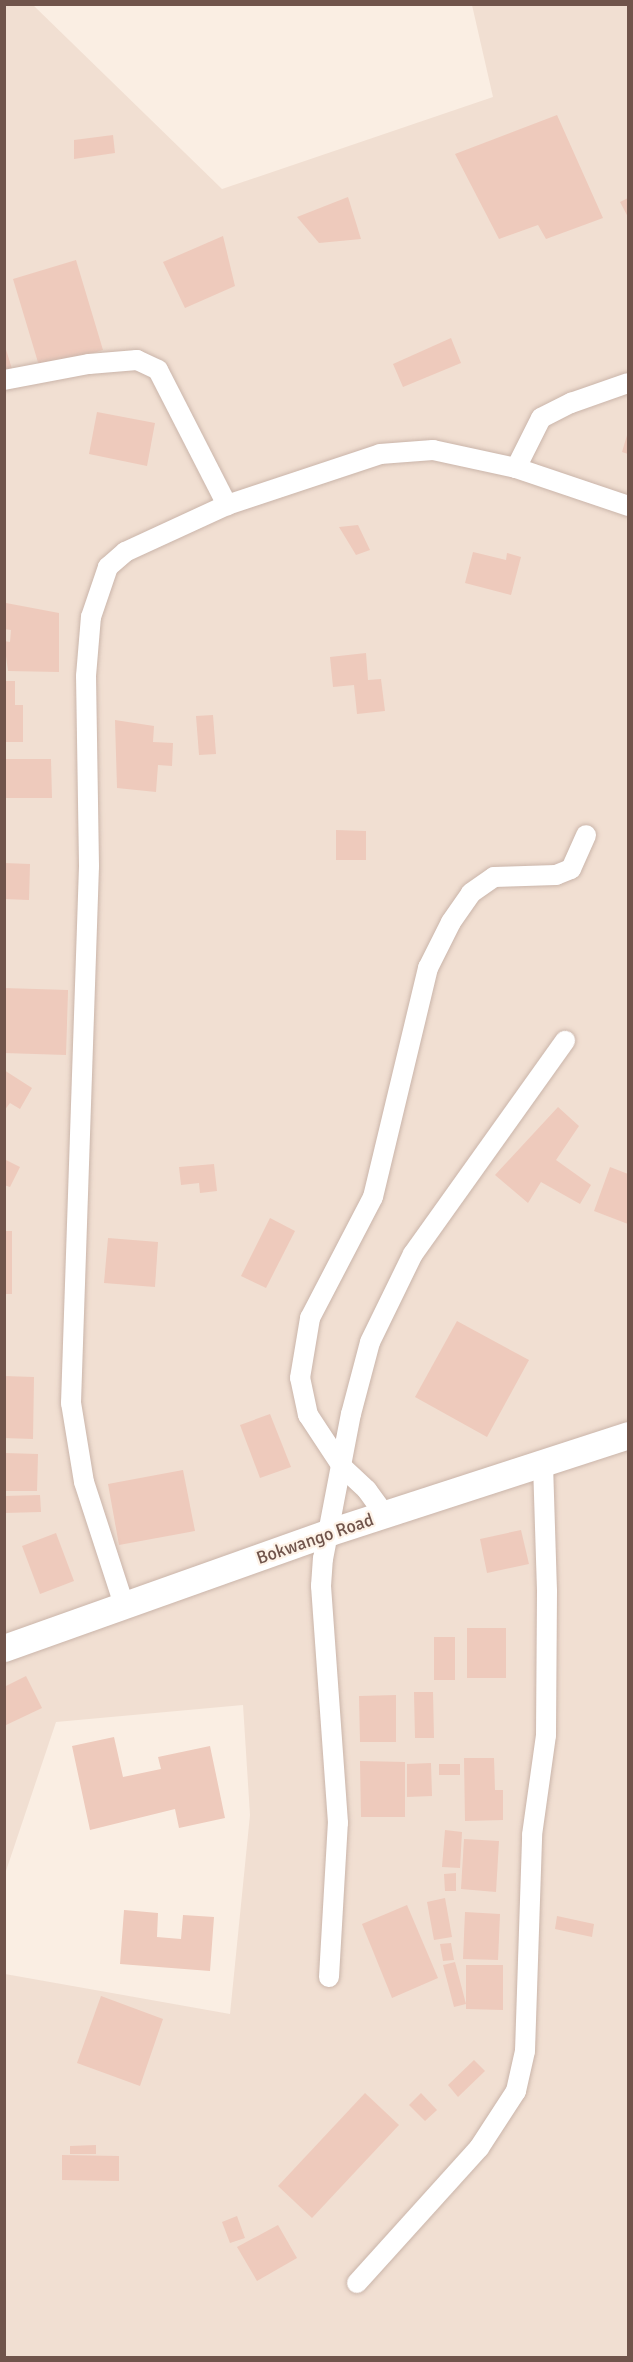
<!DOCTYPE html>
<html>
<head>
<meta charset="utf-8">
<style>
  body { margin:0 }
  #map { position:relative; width:633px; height:2362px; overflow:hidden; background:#faeee3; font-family:Signika,sans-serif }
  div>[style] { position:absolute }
  .residential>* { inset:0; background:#f1dfd2 }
  .building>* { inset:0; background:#eecabc }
  .roads { filter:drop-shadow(0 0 2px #cab5aa) drop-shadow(0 0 2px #cab5aa) }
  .street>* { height:20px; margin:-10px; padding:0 10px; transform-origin:10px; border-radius:10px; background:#fff }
  .secondary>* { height:27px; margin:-13.5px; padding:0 13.5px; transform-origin:13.5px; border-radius:13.5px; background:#fff }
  span { translate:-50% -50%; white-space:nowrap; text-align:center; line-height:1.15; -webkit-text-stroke:4.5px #fef3e8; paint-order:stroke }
  .street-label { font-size:18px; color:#70544b }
  .frame { position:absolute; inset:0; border:6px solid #70544b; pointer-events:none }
</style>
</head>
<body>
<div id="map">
  <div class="residential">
    <i style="clip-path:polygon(5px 5px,33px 5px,222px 189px,493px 97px,472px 5px,628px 5px,628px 2357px,5px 2357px,5px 1974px,230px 2014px,250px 1815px,243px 1705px,56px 1722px,5px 1874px)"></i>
  </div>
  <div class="building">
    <i style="clip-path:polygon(557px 115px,603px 218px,546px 239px,538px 225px,499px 239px,455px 154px)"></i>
    <i style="clip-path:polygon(113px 135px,115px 153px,74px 159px,74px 140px)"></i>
    <i style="clip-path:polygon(348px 197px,361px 239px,319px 243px,297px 217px)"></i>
    <i style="clip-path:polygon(628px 198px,628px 217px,620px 202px)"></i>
    <i style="clip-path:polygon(223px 236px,235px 286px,185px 308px,163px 262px)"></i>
    <i style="clip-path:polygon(76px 260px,103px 350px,40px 369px,13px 279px)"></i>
    <i style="clip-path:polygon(451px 338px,461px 363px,403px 387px,393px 364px)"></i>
    <i style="clip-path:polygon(4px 343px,12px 369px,4px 371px)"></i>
    <i style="clip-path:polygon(97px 412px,155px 423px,147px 466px,89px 454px)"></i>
    <i style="clip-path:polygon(628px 432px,628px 454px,622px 452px)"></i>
    <i style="clip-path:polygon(358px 525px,370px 550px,356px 555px,339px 527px)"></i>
    <i style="clip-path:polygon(473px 552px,506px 560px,507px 553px,521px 557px,511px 595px,465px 583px)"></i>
    <i style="clip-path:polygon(6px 603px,59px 613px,59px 672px,8px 671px,4px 641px,10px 642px,11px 630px,4px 629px)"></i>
    <i style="clip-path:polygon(366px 653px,368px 680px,381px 679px,385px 711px,357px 714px,354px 685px,333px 687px,330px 657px)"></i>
    <i style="clip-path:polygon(4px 681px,15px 681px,15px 705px,23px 705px,23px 742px,4px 742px)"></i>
    <i style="clip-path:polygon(213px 715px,216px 754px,199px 755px,196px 716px)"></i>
    <i style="clip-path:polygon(115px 720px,154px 726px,153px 742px,173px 743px,172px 766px,158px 765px,156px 792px,117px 788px)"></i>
    <i style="clip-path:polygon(4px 759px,51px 759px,52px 798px,4px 798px)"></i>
    <i style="clip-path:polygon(336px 830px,366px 831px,366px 860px,336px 860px)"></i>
    <i style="clip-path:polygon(4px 863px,30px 864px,29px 900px,4px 899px)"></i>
    <i style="clip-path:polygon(4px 988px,68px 990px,66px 1055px,4px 1053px)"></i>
    <i style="clip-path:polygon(4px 1070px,32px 1088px,20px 1109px,10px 1103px,4px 1111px)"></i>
    <i style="clip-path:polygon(558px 1107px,579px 1126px,556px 1160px,591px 1185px,580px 1204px,541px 1182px,528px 1203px,495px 1175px)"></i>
    <i style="clip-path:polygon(4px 1159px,20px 1167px,10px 1187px,4px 1185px)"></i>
    <i style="clip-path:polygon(214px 1164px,217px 1191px,200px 1193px,199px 1183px,181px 1185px,179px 1167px)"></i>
    <i style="clip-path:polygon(610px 1167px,628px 1174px,628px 1224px,594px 1211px)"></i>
    <i style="clip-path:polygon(270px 1218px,295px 1231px,266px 1288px,241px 1276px)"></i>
    <i style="clip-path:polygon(4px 1231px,12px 1231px,12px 1294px,4px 1294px)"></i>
    <i style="clip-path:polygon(108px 1238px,158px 1242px,155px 1287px,104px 1283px)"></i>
    <i style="clip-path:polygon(457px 1321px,529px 1360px,487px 1437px,415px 1397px)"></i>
    <i style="clip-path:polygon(4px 1376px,34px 1377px,33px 1439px,4px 1438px)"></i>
    <i style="clip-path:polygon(270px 1414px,291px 1467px,260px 1478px,240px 1425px)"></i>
    <i style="clip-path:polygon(4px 1453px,38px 1454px,37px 1491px,4px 1491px)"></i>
    <i style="clip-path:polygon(183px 1470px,195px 1531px,119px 1545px,108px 1484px)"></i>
    <i style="clip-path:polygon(40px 1495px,41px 1512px,4px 1513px,4px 1496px)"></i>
    <i style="clip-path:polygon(521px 1530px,529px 1564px,487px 1573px,480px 1539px)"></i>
    <i style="clip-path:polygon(56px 1533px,74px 1581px,40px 1594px,22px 1546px)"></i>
    <i style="clip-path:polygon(467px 1628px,506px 1628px,506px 1678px,467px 1678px)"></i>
    <i style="clip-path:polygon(434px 1637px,455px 1637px,455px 1680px,434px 1680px)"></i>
    <i style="clip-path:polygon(26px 1676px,42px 1708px,4px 1726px,4px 1687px)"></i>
    <i style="clip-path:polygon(414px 1692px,433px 1692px,434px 1738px,415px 1738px)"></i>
    <i style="clip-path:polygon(396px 1695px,396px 1742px,360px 1742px,359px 1696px)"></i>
    <i style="clip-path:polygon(114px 1737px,123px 1777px,161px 1769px,158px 1757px,210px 1746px,225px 1818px,179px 1828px,175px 1809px,90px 1830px,72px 1746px)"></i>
    <i style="clip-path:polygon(464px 1758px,494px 1758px,495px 1790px,503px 1790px,503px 1820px,465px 1821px)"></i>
    <i style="clip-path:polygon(360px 1761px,405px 1762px,405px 1817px,361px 1817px)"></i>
    <i style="clip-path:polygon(431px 1763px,432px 1796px,407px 1797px,407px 1764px)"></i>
    <i style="clip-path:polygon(439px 1764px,460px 1764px,460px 1775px,439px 1775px)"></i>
    <i style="clip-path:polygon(445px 1830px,462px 1832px,460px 1868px,442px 1867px)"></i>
    <i style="clip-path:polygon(464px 1839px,499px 1841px,496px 1892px,461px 1889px)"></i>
    <i style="clip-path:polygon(456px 1873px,456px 1891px,445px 1891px,444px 1874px)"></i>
    <i style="clip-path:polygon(445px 1898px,452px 1937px,434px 1940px,427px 1902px)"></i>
    <i style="clip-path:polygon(407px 1905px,438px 1978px,392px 1998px,362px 1924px)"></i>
    <i style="clip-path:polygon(124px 1910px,158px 1913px,157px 1937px,181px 1939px,183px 1915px,214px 1917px,210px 1971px,120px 1964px)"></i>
    <i style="clip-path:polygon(465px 1912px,500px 1914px,498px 1960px,463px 1959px)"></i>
    <i style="clip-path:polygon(557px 1916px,594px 1924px,592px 1937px,555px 1929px)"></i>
    <i style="clip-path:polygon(451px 1943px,454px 1960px,443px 1961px,440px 1944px)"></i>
    <i style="clip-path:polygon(455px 1962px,466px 2004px,454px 2007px,443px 1965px)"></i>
    <i style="clip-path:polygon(466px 1965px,503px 1965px,503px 2010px,466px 2009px)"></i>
    <i style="clip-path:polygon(101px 1996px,163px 2019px,140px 2086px,77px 2063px)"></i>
    <i style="clip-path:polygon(474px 2060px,485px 2071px,458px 2097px,448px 2085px)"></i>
    <i style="clip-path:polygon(365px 2093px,399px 2125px,312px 2218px,278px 2186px)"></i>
    <i style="clip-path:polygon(421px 2093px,437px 2110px,425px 2121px,409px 2105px)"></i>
    <i style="clip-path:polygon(96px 2145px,96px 2154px,70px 2154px,70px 2146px)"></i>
    <i style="clip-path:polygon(62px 2155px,119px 2156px,119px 2181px,62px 2180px)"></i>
    <i style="clip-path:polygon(237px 2216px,245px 2238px,230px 2243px,222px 2222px)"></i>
    <i style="clip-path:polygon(278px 2225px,297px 2258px,257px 2281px,237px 2247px)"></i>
  </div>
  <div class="roads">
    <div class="street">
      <i style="left:4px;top:380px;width:86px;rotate:-10.7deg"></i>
      <i style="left:89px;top:364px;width:48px;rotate:-4.8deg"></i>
      <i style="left:137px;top:360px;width:23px;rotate:25deg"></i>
      <i style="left:158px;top:370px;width:152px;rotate:62.9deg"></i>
      <i style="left:516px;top:468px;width:56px;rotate:-63.4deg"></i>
      <i style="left:541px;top:418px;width:34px;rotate:-27deg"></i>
      <i style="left:571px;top:403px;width:60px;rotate:-19.3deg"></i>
      <i style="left:385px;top:1515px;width:31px;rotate:-126deg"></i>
      <i style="left:367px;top:1490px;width:33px;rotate:-137deg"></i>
      <i style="left:343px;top:1468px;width:64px;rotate:-123.4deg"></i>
      <i style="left:308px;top:1415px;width:38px;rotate:-102deg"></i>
      <i style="left:300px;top:1378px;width:61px;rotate:-80.5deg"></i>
      <i style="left:310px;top:1318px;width:136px;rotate:-62.5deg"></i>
      <i style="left:373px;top:1197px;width:236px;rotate:-76.5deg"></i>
      <i style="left:428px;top:968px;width:51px;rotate:-63.4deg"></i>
      <i style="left:451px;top:922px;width:35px;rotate:-55deg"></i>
      <i style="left:471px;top:893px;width:28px;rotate:-35deg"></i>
      <i style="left:494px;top:877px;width:62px;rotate:-1.8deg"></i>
      <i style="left:556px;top:875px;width:16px;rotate:-22deg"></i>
      <i style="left:571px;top:869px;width:37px;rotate:-66deg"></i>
      <i style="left:124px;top:1605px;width:129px;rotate:-108deg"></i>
      <i style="left:84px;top:1482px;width:80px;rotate:-99.3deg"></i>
      <i style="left:71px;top:1403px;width:537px;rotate:-88.08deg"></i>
      <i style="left:89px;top:866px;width:190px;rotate:-90.9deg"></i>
      <i style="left:86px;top:676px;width:59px;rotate:-85.2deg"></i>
      <i style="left:91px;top:617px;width:53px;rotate:-71.2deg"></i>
      <i style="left:108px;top:567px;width:23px;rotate:-41deg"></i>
      <i style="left:125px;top:552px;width:112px;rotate:-24.7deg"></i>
      <i style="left:227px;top:505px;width:161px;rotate:-18.4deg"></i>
      <i style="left:380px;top:454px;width:53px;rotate:-4.3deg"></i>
      <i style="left:433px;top:450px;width:85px;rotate:12.2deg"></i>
      <i style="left:516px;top:468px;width:118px;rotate:18.7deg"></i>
      <i style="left:329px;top:1977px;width:154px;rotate:-86.7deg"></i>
      <i style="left:338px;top:1823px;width:238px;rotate:-94.1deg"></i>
      <i style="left:321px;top:1586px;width:27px;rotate:-86deg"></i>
      <i style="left:323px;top:1559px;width:148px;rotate:-79.1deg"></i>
      <i style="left:351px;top:1414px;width:74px;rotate:-75.2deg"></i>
      <i style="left:370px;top:1342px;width:98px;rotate:-64deg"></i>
      <i style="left:413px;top:1254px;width:262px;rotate:-54.5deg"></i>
      <i style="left:357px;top:2283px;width:182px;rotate:-47.9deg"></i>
      <i style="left:479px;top:2148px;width:68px;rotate:-57deg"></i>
      <i style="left:516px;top:2091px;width:41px;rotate:-77.3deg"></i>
      <i style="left:525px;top:2051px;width:216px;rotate:-88.1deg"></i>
      <i style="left:532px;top:1835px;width:101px;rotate:-82deg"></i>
      <i style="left:546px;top:1735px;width:144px;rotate:-89.6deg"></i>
      <i style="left:547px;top:1591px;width:125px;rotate:-91.8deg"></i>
    </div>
    <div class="secondary">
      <i style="left:4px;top:1648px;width:346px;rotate:-19.6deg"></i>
      <i style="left:330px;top:1532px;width:313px;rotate:-18deg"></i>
    </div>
  </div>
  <div class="street-label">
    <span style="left:315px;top:1539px;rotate:-19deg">Bokwango Road</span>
  </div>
  <div class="frame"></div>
</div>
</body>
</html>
